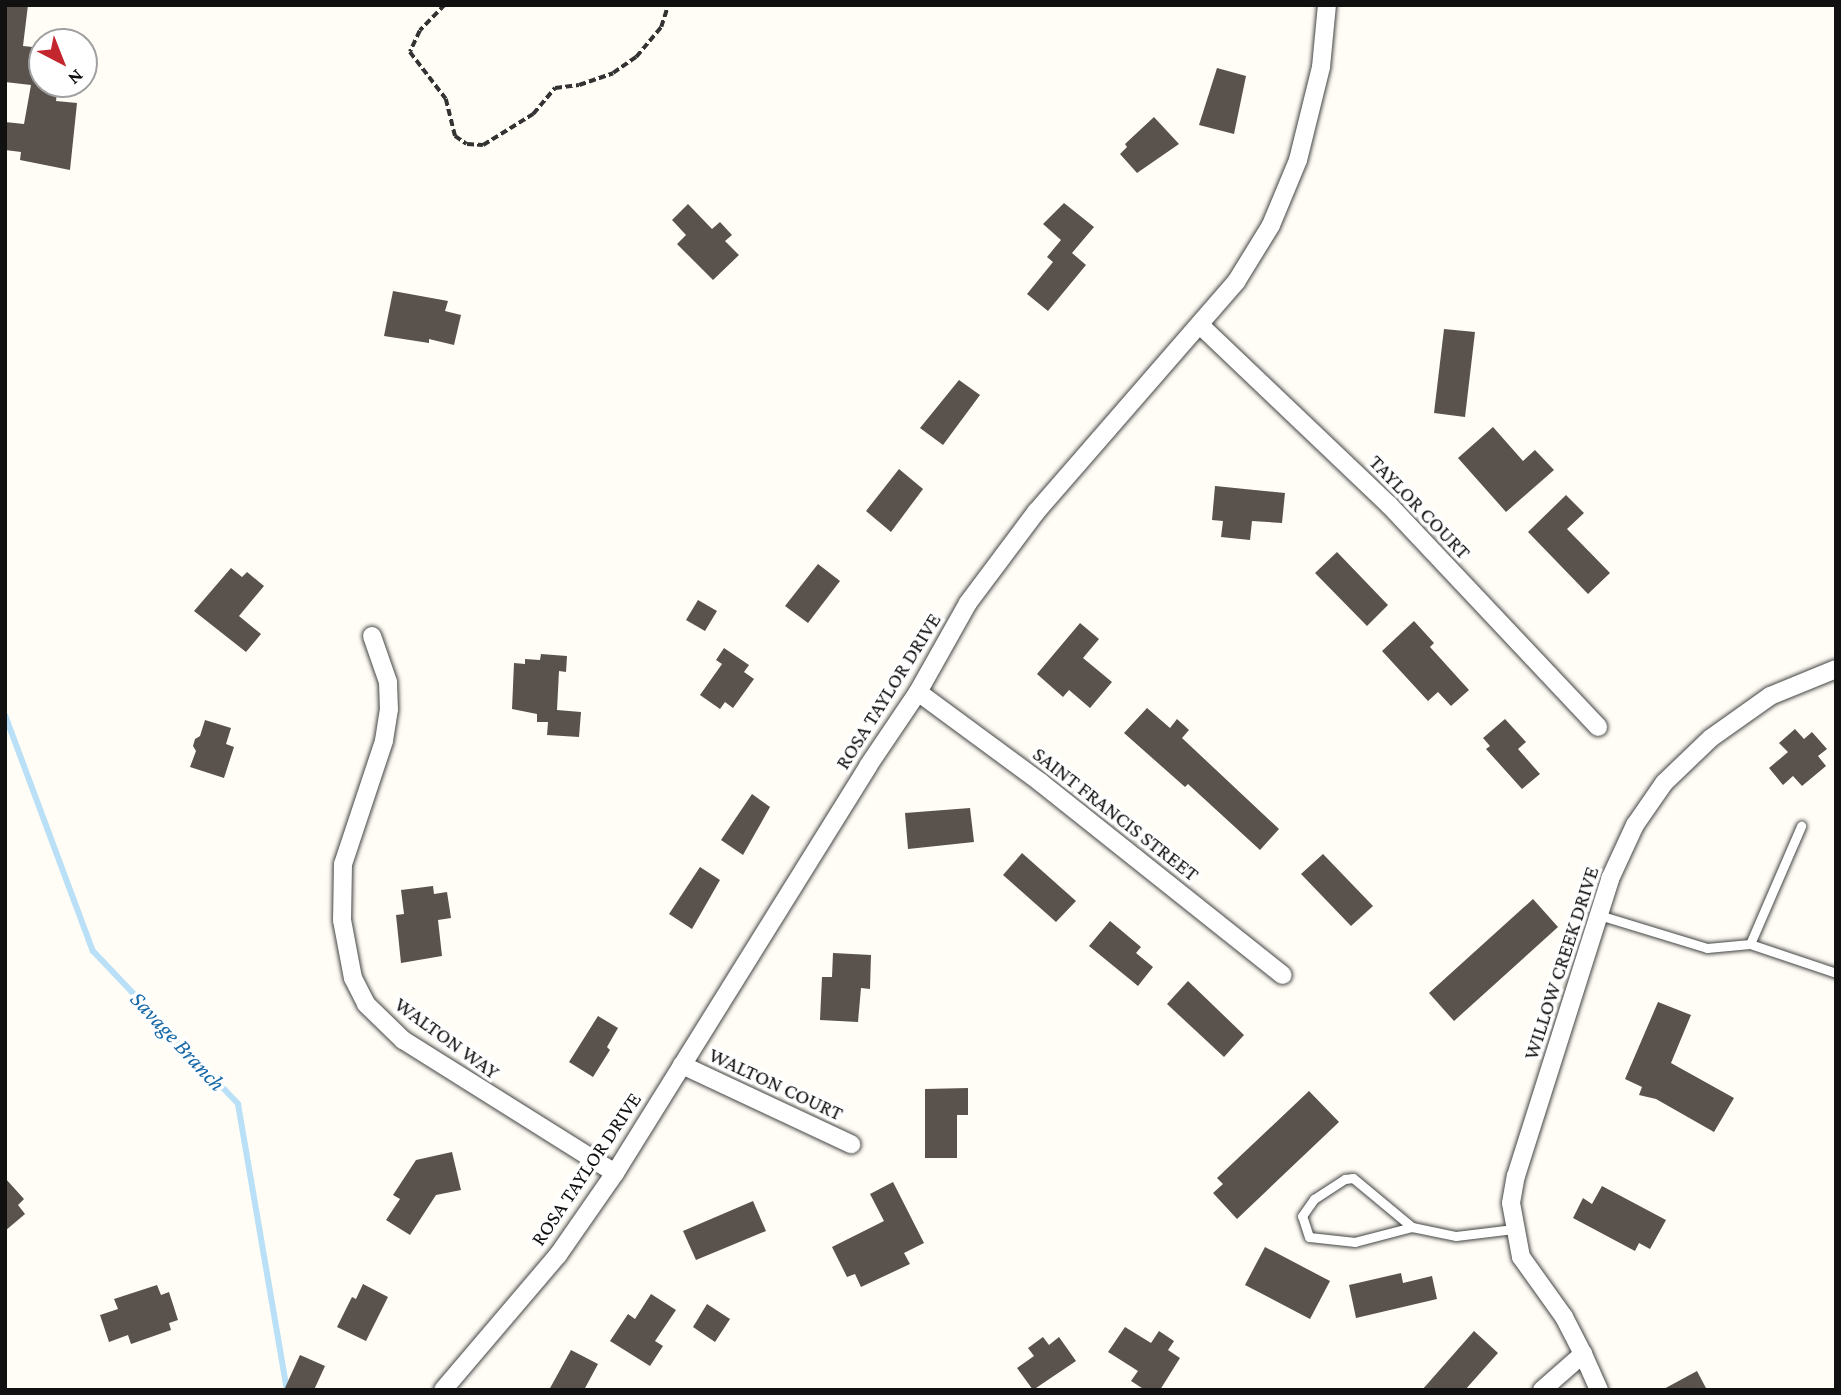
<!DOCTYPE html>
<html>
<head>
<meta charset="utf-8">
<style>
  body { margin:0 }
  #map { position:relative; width:1841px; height:1395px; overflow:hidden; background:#fffdf5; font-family:"Crimson Pro",serif }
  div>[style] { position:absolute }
  .stream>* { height:6px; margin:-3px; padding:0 3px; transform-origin:3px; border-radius:3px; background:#b9e0f7 }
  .building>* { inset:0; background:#5a524d }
  .path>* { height:3.5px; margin-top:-1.75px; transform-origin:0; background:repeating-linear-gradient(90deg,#333 0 7px,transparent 0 10.5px) }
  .roads { filter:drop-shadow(0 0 2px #444) drop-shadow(0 0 2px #444) }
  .lane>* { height:9px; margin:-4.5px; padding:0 4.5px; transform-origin:4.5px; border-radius:4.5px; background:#fff }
  .street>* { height:18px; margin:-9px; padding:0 9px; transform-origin:9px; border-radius:9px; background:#fff }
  span { translate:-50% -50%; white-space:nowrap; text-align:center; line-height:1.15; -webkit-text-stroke:7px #fff; paint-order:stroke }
  .street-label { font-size:21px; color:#111 }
  .water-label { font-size:23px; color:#1768a6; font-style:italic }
  .frame { position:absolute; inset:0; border:7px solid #111; pointer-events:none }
  .north { position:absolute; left:28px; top:28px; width:70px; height:70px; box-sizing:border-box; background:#fff; border:2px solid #a0a0a0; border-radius:50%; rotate:138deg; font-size:19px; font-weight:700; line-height:28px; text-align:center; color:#111 }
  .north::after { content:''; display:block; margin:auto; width:24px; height:32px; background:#c4262e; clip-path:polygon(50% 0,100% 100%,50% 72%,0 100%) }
</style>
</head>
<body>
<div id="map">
  <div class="stream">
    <i style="left:5px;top:715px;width:252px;rotate:69.6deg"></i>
    <i style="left:93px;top:951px;width:211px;rotate:46.5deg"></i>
    <i style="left:238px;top:1104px;width:290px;rotate:80.3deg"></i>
  </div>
  <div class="building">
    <i style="clip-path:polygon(5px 5px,28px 5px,23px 46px,42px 48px,42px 84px,58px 84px,56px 101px,77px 103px,70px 170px,20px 160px,21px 152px,5px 150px,5px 122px,24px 124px,31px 85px,5px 82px)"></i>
    <i style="clip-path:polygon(1217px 68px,1246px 76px,1234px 134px,1199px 125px)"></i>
    <i style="clip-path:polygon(1154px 117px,1179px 144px,1137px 173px,1120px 154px,1127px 147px,1125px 144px)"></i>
    <i style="clip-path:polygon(1064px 203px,1094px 227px,1072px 253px,1086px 265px,1048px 311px,1027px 294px,1053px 262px,1047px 257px,1061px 240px,1043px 224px)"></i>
    <i style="clip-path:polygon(688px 204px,712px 229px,720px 222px,732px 235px,725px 241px,739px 255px,713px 280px,677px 244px,686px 235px,672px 220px)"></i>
    <i style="clip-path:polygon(393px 291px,448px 301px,445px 311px,461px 315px,454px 345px,429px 339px,429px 343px,384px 336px)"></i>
    <i style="clip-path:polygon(1444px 329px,1475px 332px,1465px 417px,1434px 413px)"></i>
    <i style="clip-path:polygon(959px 380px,980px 395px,943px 445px,920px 428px)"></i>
    <i style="clip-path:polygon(1493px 427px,1523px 461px,1535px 450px,1554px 470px,1506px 512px,1458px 458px)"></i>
    <i style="clip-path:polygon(899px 469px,923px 489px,891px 532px,866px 511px)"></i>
    <i style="clip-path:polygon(1215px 486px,1285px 493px,1282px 523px,1252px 521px,1250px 540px,1221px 537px,1223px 521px,1212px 520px)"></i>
    <i style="clip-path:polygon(1566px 495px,1584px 513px,1567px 529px,1610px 573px,1588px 594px,1528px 532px)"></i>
    <i style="clip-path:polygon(1337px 552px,1388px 605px,1367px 626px,1315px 573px)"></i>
    <i style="clip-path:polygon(818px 564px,840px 581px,808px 623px,785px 606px)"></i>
    <i style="clip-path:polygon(231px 568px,242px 577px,247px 572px,264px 586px,239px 616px,261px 634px,246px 652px,194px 611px)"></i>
    <i style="clip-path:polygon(698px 600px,717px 611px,705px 631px,686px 620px)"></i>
    <i style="clip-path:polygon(1414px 621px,1434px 643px,1430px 647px,1469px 690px,1451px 706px,1438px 692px,1428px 701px,1382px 651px)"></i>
    <i style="clip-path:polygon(1080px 623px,1099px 639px,1083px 658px,1112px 682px,1090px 708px,1069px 690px,1063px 697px,1037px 674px)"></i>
    <i style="clip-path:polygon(724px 648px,749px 665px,744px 672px,754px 679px,733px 708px,725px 702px,720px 709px,700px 695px,722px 664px,716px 660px)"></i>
    <i style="clip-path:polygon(541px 654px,567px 656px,566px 672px,559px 671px,557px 710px,581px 712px,579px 737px,547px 735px,548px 722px,537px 722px,537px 714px,512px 709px,514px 663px,525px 664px,525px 659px,540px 660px)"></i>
    <i style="clip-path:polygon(1147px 708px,1170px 728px,1177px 719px,1189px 730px,1182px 738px,1279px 829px,1260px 850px,1188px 784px,1185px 787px,1124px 733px)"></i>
    <i style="clip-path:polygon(1505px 719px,1526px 742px,1518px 749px,1540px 774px,1522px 789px,1486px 749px,1490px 746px,1483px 738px)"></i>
    <i style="clip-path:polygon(205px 720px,231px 728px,226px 744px,234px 747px,224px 778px,190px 767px,196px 751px,193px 746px,195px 739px,200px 736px)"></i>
    <i style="clip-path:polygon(1795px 729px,1804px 739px,1812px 732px,1827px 749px,1818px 756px,1826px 766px,1802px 786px,1793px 776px,1783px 785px,1769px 768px,1788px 752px,1779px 743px)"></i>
    <i style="clip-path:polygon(752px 794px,770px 807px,743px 855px,721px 840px)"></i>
    <i style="clip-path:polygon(970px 808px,974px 842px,908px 849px,905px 813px)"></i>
    <i style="clip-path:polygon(1022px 853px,1076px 901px,1056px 922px,1003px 875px)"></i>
    <i style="clip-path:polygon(1323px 854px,1373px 906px,1351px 926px,1301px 874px)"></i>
    <i style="clip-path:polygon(700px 867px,720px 880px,692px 929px,669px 914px)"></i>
    <i style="clip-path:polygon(433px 886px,434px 894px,447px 892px,451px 918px,438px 920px,442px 956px,401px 963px,396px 915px,404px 914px,401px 890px)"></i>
    <i style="clip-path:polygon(1533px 899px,1558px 927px,1454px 1021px,1429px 993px)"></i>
    <i style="clip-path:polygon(1110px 921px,1141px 947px,1136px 953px,1153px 967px,1138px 986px,1089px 946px)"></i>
    <i style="clip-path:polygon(833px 953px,871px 955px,870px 989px,861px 988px,858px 1022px,820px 1020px,822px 977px,832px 977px)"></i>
    <i style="clip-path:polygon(1188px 981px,1244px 1035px,1224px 1057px,1167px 1004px)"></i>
    <i style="clip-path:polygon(1658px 1002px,1691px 1015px,1671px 1063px,1734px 1098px,1714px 1132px,1656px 1099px,1639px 1095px,1642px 1087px,1625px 1079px)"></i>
    <i style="clip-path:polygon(598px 1016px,618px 1028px,607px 1047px,610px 1050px,593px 1077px,569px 1062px)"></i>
    <i style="clip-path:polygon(968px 1088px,968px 1115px,957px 1115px,957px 1158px,925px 1158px,925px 1089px)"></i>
    <i style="clip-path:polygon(1309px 1091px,1339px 1122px,1237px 1219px,1213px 1193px,1223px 1184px,1217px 1178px)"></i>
    <i style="clip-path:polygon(452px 1152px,461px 1190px,436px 1195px,410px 1235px,386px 1220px,400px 1199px,393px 1195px,416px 1160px)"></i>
    <i style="clip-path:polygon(5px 1178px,24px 1199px,18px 1205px,25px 1214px,5px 1231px)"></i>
    <i style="clip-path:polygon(893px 1182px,924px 1243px,904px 1253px,910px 1264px,861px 1287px,855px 1274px,847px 1277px,832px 1247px,884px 1221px,870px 1194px)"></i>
    <i style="clip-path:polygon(1602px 1186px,1666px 1220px,1650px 1249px,1639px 1243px,1635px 1251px,1573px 1218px,1583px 1198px,1592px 1204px)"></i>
    <i style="clip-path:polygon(753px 1201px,766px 1231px,696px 1260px,683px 1231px)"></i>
    <i style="clip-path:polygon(1265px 1247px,1330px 1281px,1310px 1319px,1245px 1285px)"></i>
    <i style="clip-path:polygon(1401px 1273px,1403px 1283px,1432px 1276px,1437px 1299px,1356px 1318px,1349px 1285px)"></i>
    <i style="clip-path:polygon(363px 1284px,388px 1297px,366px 1341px,337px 1327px,352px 1297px,356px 1299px)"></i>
    <i style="clip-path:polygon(157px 1285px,161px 1295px,169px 1292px,178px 1320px,169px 1323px,171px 1330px,131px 1344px,128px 1335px,109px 1342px,100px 1315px,118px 1309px,114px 1299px)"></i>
    <i style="clip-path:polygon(651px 1294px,676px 1310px,655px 1341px,663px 1346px,650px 1366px,610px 1341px,628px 1314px,635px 1319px)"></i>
    <i style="clip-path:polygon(707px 1304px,730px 1319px,715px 1342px,693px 1327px)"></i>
    <i style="clip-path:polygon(1125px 1327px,1151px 1343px,1159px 1331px,1174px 1341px,1168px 1350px,1180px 1358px,1160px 1390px,1145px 1390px,1131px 1381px,1138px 1371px,1108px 1352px)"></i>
    <i style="clip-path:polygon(1474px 1331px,1498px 1353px,1465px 1390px,1422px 1390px)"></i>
    <i style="clip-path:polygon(1043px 1337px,1049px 1345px,1059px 1337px,1076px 1361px,1033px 1390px,1017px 1368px,1034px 1356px,1028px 1348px)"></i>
    <i style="clip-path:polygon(571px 1350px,598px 1364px,584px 1390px,549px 1390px)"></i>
    <i style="clip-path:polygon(300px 1355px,325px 1366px,314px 1390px,284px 1390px)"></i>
    <i style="clip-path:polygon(1697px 1371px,1707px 1390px,1662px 1390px)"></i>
  </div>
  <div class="path">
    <i style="left:445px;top:5px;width:36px;rotate:134deg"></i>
    <i style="left:420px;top:31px;width:23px;rotate:115deg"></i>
    <i style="left:410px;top:52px;width:59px;rotate:52.5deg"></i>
    <i style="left:446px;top:99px;width:38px;rotate:76deg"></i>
    <i style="left:455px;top:136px;width:14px;rotate:34deg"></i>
    <i style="left:467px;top:144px;width:16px;rotate:4deg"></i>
    <i style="left:483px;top:145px;width:59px;rotate:-31.8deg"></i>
    <i style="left:533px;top:114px;width:34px;rotate:-50deg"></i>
    <i style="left:555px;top:88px;width:24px;rotate:-7deg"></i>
    <i style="left:579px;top:85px;width:36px;rotate:-19deg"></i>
    <i style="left:613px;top:73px;width:28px;rotate:-35deg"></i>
    <i style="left:636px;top:57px;width:39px;rotate:-50deg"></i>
    <i style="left:661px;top:27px;width:23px;rotate:-72deg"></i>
  </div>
  <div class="roads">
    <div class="lane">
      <i style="left:1599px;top:915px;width:113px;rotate:17deg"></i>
      <i style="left:1707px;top:948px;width:43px;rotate:-5.3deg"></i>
      <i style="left:1750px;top:944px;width:129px;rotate:-66.6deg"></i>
      <i style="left:1750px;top:944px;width:91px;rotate:18.6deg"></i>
      <i style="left:1412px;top:1227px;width:59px;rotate:165.3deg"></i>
      <i style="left:1355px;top:1242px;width:46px;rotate:-173.8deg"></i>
      <i style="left:1309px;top:1237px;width:22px;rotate:-108deg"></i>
      <i style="left:1302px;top:1216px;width:21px;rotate:-55deg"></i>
      <i style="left:1314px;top:1199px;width:37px;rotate:-33deg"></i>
      <i style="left:1345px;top:1179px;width:8px;rotate:-7deg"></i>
      <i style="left:1353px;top:1178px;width:77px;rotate:39.7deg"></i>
      <i style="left:1412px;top:1227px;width:45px;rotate:11.6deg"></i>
      <i style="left:1456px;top:1236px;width:58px;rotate:-6.9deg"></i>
    </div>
    <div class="street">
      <i style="left:1201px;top:326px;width:260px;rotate:43.6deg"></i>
      <i style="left:1389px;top:505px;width:305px;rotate:46.7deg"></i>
      <i style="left:372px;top:636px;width:49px;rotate:70.8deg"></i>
      <i style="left:388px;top:682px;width:27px;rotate:88deg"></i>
      <i style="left:389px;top:709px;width:32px;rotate:99deg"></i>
      <i style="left:384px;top:741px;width:130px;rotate:108.4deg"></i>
      <i style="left:343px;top:864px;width:56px;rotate:91deg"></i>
      <i style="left:342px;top:920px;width:59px;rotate:79.3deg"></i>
      <i style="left:353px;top:978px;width:29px;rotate:63deg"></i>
      <i style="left:366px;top:1004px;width:52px;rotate:44.2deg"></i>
      <i style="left:403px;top:1040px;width:250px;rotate:32.1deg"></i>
      <i style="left:918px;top:692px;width:152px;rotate:36.4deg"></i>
      <i style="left:1040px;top:782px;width:310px;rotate:38.5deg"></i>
      <i style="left:682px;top:1065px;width:187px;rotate:25.1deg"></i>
      <i style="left:1583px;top:1354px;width:42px;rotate:-117.2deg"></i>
      <i style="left:1564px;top:1317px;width:74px;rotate:-125.6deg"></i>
      <i style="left:1521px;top:1257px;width:55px;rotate:-100.5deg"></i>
      <i style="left:1511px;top:1203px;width:27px;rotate:-80deg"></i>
      <i style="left:1516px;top:1176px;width:312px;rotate:-72.4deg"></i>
      <i style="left:1610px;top:879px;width:60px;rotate:-65.2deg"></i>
      <i style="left:1635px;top:825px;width:51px;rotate:-55.4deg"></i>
      <i style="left:1664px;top:783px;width:65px;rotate:-43.8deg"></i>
      <i style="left:1711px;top:738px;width:72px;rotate:-35.4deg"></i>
      <i style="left:1770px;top:696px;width:71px;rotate:-22.2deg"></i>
      <i style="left:443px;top:1390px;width:177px;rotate:-49.6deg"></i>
      <i style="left:558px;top:1255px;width:100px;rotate:-55.2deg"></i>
      <i style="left:615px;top:1173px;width:479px;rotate:-58.1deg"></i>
      <i style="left:868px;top:766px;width:89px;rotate:-56deg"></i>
      <i style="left:918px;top:692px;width:102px;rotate:-60.7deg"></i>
      <i style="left:968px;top:603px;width:114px;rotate:-53.2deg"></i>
      <i style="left:1036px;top:512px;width:305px;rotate:-49deg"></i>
      <i style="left:1236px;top:282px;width:67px;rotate:-58.4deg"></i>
      <i style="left:1271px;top:225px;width:70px;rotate:-67.4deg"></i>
      <i style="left:1298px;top:160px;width:96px;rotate:-76.1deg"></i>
      <i style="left:1321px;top:67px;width:62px;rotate:-84.5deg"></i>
      <i style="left:1542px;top:1390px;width:55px;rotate:-41.3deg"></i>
      <i style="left:1583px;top:1354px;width:39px;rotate:66deg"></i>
    </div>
  </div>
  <div class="street-label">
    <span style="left:1420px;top:507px;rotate:46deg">TAYLOR COURT</span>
    <span style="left:888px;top:691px;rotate:-58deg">ROSA TAYLOR DRIVE</span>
    <span style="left:1116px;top:814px;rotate:38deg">SAINT FRANCIS STREET</span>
    <span style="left:1561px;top:963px;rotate:-72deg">WILLOW CREEK DRIVE</span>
    <span style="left:447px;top:1038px;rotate:36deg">WALTON WAY</span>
    <span style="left:776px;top:1084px;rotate:25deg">WALTON COURT</span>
    <span style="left:586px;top:1169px;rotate:-56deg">ROSA TAYLOR DRIVE</span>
  </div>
  <div class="water-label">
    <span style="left:178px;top:1041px;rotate:47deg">Savage Branch</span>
  </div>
  <div class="frame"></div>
  <div class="north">N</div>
</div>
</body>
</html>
